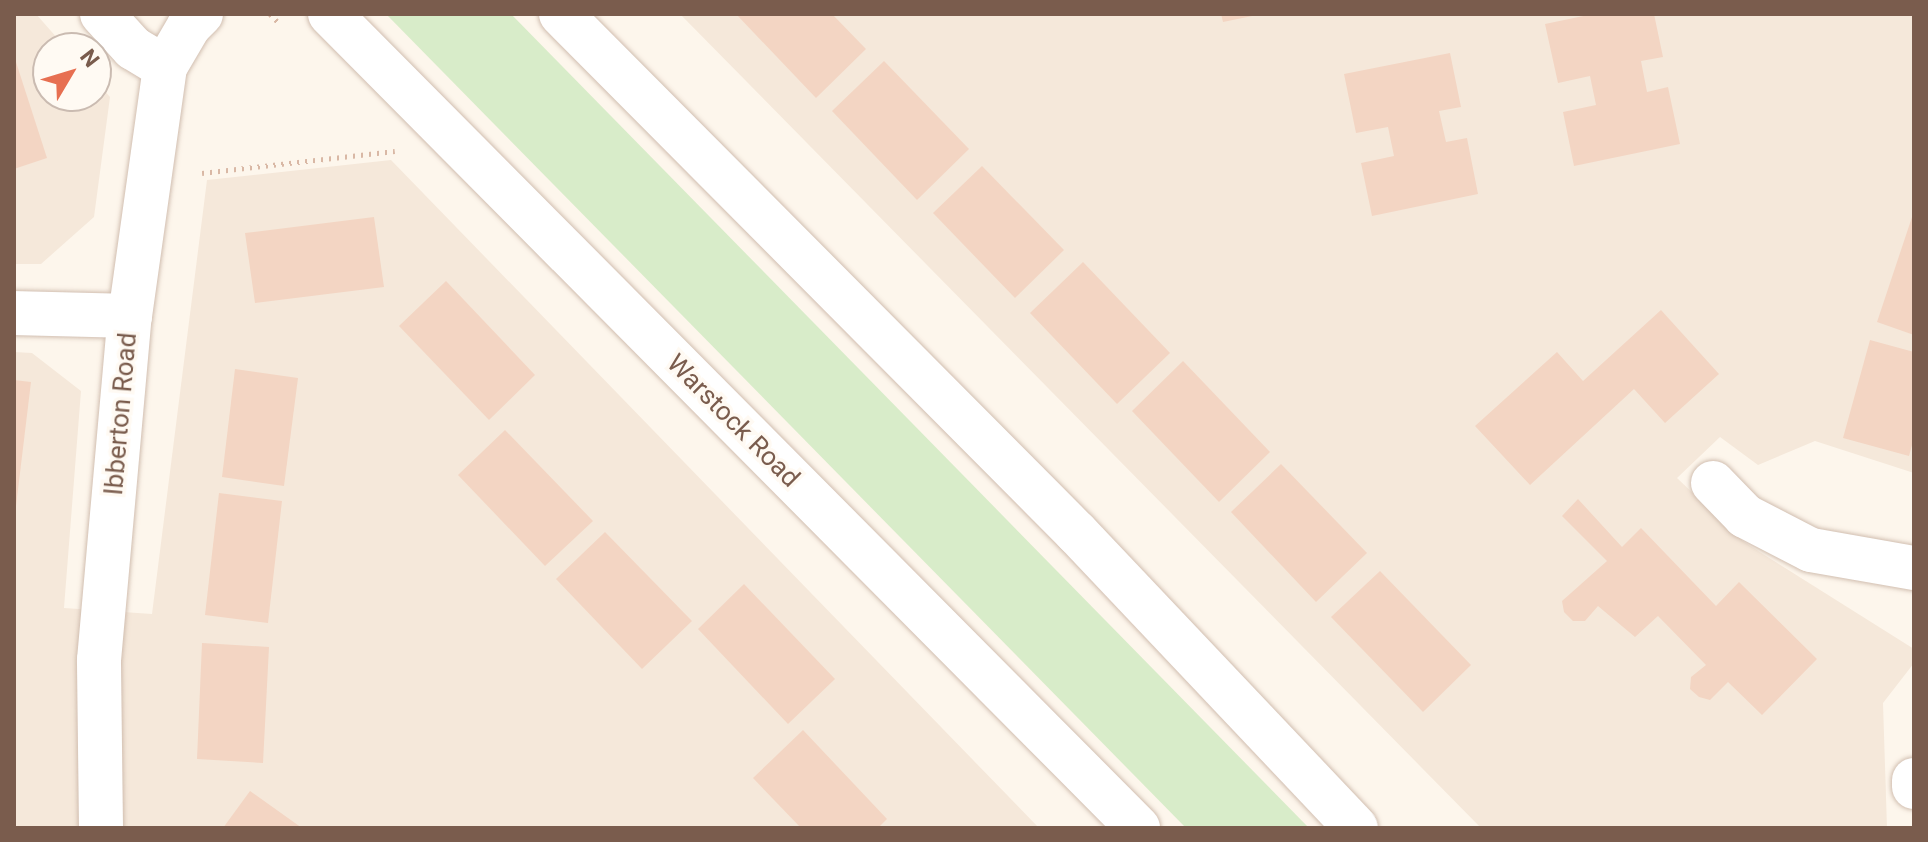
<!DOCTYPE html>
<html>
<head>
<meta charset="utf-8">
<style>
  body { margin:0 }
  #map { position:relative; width:1928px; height:842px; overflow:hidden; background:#fdf6ec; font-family:Roboto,sans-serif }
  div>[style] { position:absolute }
  .residential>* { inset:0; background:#f5e8da }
  .green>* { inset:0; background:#d8ecc9 }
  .building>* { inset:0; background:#f3d5c3 }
  .path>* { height:5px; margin-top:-2.5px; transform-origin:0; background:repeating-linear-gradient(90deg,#d9b8a5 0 2px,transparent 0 8px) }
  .roads { filter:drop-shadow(0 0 2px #d1beb0) drop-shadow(0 0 2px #d1beb0) }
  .minor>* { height:44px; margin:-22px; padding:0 22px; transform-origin:22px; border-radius:22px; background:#fff }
  .tertiary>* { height:44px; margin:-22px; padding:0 22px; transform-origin:22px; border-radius:22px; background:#fff }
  span { translate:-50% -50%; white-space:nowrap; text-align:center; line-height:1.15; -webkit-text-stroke:7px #fffaf3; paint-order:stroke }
  .street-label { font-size:26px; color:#7a5c4d }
  .frame { position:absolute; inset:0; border:16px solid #7a5c4d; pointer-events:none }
  .north { position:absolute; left:32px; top:32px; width:80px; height:80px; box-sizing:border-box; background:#fffaf3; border:2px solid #cabbb1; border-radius:50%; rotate:52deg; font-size:22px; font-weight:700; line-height:32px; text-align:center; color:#7a5c4d }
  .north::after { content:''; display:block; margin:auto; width:28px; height:36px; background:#e76f51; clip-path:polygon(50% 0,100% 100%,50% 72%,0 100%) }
</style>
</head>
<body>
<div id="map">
  <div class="residential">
    <i style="clip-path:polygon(14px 14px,36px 14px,66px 48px,48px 48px,48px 96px,96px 96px,96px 81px,110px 97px,94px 217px,41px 264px,14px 264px)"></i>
    <i style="clip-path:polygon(680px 14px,1914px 14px,1914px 473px,1815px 441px,1758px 465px,1720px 437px,1677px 478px,1744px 542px,1914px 649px,1914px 663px,1883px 703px,1887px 828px,1481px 828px)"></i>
    <i style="clip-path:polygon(391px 160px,1039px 828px,14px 828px,14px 352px,32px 353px,81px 391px,64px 608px,152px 614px,207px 180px)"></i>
  </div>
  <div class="green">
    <i style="clip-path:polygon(386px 14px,511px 14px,1309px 828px,1186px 828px)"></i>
  </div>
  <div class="building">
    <i style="clip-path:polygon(736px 14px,832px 14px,866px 49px,816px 98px)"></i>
    <i style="clip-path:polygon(1221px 14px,1257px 14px,1257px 15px,1223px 22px)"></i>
    <i style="clip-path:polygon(1593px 14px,1654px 14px,1663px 57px,1641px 61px,1647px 92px,1668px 87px,1680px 144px,1574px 166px,1563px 112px,1596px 105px,1590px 76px,1558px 83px,1545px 24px)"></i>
    <i style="clip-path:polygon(1450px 53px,1461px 107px,1439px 111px,1446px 142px,1467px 138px,1478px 194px,1372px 216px,1361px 163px,1394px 156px,1388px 127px,1356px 133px,1344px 74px)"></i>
    <i style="clip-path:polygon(15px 59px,47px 158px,14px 169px,14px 60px)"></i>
    <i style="clip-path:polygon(884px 61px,969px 149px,917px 200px,832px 111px)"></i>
    <i style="clip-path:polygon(982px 166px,1064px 250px,1015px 298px,933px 213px)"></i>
    <i style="clip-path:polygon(1913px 214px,1914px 214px,1914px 335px,1877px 322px)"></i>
    <i style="clip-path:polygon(374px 217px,384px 287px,255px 303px,245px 233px)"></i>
    <i style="clip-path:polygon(1083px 262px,1170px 353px,1117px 404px,1030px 313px)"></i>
    <i style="clip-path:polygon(446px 281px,535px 375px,489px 420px,399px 326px)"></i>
    <i style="clip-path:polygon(1661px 310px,1719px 374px,1665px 423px,1634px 389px,1530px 485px,1475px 426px,1557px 352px,1583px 381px)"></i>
    <i style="clip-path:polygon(1870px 340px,1914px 352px,1914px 438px,1909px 456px,1843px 438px)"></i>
    <i style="clip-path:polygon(1183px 361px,1270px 452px,1219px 502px,1132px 411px)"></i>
    <i style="clip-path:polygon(235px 369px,298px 378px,284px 486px,222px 477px)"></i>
    <i style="clip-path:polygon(14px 380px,31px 382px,16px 506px,14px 506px)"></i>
    <i style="clip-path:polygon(505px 430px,593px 521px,545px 566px,458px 475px)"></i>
    <i style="clip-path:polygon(1281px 464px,1367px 553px,1316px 602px,1231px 512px)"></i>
    <i style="clip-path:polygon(219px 493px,282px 501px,268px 623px,205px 615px)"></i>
    <i style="clip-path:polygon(1578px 499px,1622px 547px,1641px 528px,1716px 606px,1739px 582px,1817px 659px,1762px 715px,1728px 682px,1710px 700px,1699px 697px,1690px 689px,1691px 677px,1706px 665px,1658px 616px,1635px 637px,1598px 606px,1585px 621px,1573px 621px,1564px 612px,1562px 601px,1607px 561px,1562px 516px)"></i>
    <i style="clip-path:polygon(605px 532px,692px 621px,642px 669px,556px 579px)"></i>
    <i style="clip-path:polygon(1380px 571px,1471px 665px,1423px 712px,1331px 617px)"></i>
    <i style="clip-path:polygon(744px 584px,835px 679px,788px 724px,698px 629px)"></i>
    <i style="clip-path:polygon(202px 643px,269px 647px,263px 763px,197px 759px)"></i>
    <i style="clip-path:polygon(803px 730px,887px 819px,878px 828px,801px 828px,753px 778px)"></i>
    <i style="clip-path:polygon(250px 791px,302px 828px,223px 828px)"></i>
  </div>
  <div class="path">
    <i style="left:270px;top:14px;width:14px;rotate:45deg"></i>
    <i style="left:202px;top:173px;width:194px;rotate:-6.5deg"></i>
  </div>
  <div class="roads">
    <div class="minor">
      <i style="left:102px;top:14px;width:46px;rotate:47.6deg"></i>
      <i style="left:133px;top:48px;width:37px;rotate:31deg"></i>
      <i style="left:14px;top:313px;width:116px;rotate:1.5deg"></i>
      <i style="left:1713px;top:483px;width:46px;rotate:45.9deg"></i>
      <i style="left:1745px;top:516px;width:74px;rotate:27.3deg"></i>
      <i style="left:1811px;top:550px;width:105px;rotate:9.9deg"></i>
      <i style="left:1914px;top:780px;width:7px;rotate:90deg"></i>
      <i style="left:101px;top:828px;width:168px;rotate:-90.7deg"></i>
      <i style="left:99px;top:660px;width:345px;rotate:-84.9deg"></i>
      <i style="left:130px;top:316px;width:251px;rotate:-82deg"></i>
      <i style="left:165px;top:67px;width:48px;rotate:-59.7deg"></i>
      <i style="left:189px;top:26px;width:17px;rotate:-45deg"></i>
    </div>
    <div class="tertiary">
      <i style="left:330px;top:14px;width:1147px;rotate:45.21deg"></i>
      <i style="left:561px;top:14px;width:732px;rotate:45.17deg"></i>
      <i style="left:1077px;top:533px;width:406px;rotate:46.6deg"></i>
    </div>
  </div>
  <div class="street-label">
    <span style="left:121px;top:414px;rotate:-85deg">Ibberton Road</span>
    <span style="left:733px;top:421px;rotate:45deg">Warstock Road</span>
  </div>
  <div class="frame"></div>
  <div class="north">N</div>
</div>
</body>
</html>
